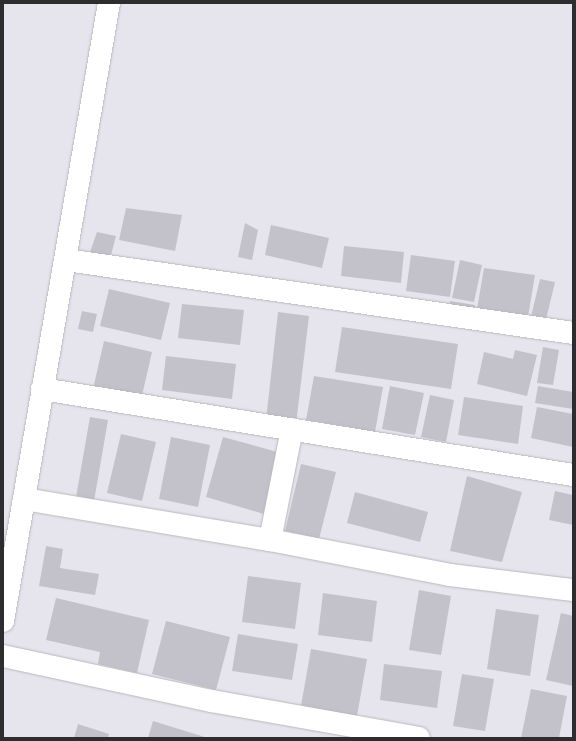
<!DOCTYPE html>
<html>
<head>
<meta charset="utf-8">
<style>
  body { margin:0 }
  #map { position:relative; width:576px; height:741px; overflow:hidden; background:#e6e5ed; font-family:Poppins,sans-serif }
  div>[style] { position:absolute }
  .building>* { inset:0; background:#c3c2ca }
  .roads { filter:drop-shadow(0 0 1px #b8b7bf) drop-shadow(0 0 1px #b8b7bf) }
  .minor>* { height:22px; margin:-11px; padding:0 11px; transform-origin:11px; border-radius:11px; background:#fff }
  span { translate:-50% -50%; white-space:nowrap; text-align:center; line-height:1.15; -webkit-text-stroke:4px #f3f2fb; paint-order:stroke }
  .frame { position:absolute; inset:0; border:4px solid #2d2d30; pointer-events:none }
</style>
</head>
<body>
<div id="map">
  <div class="building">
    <i style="clip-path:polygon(126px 208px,182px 215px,175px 251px,119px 240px)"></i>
    <i style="clip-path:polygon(245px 223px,258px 230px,252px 260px,238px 257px)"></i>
    <i style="clip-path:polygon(271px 225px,329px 238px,322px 268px,265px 255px)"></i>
    <i style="clip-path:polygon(97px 232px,116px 236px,110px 259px,89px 255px)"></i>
    <i style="clip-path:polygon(344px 246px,404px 252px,401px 283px,341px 276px)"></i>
    <i style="clip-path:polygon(411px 255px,455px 261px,450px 297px,406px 291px)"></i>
    <i style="clip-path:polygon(460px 260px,482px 265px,474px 302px,452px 298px)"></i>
    <i style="clip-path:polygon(484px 268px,535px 275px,528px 317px,477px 309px)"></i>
    <i style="clip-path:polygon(540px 279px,555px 282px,544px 328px,529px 325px)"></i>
    <i style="clip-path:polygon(109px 289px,170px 303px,161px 340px,100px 326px)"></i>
    <i style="clip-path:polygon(450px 301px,475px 305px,473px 316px,448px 313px)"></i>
    <i style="clip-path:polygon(182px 304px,244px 310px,240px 345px,178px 338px)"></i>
    <i style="clip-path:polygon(82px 311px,97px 314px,93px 332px,78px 329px)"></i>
    <i style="clip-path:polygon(278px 312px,309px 316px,296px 424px,266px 420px)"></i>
    <i style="clip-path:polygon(342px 327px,458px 344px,451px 389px,335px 372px)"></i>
    <i style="clip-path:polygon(104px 341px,152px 352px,141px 400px,93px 389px)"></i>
    <i style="clip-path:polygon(543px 347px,559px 350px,553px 385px,537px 383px)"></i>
    <i style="clip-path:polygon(515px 350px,537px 355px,527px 396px,477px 384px,484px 352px,513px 359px)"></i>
    <i style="clip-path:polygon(166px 356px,236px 364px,232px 399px,162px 390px)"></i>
    <i style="clip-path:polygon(314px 376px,383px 387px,375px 432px,306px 420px)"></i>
    <i style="clip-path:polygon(390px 386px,424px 393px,415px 435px,382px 429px)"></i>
    <i style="clip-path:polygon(538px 386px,573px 392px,573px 409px,535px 403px)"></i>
    <i style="clip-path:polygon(430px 395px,454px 400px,446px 442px,421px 437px)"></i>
    <i style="clip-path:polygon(464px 397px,523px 406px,518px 444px,458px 435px)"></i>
    <i style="clip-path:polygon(537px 407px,573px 414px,573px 447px,531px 438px)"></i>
    <i style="clip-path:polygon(90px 417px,108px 420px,93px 507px,75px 503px)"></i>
    <i style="clip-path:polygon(121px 434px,156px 442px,142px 501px,107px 493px)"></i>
    <i style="clip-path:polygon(171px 437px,210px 445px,198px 507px,159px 499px)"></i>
    <i style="clip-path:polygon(223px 437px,281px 453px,264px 514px,206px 497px)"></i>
    <i style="clip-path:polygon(301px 464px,336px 472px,319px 539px,285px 531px)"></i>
    <i style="clip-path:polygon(467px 476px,522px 492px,502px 562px,450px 551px)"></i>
    <i style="clip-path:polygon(555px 491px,573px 495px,573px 525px,549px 520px)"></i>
    <i style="clip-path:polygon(355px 492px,428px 512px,420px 542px,347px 523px)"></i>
    <i style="clip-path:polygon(46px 546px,63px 549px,60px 568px,99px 574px,95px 595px,39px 586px)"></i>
    <i style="clip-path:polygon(248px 576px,301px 583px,295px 629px,242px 622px)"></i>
    <i style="clip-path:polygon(419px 590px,451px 596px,441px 655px,409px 650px)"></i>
    <i style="clip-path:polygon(323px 593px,377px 601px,372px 642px,318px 635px)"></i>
    <i style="clip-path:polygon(56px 598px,149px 620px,137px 673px,98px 664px,100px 652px,46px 640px)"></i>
    <i style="clip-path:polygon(496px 609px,539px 615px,530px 676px,487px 669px)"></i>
    <i style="clip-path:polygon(561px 613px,573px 616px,573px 686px,546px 680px)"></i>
    <i style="clip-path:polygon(166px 621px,230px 637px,216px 690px,152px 674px)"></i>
    <i style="clip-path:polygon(238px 634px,298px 644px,292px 680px,232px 671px)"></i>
    <i style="clip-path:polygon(311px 649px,367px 659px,357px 716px,301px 706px)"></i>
    <i style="clip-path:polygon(384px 664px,442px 671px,437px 708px,380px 700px)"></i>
    <i style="clip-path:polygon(462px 674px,494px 679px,485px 731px,453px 726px)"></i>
    <i style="clip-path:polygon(531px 689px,567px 696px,559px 738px,521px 738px)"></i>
    <i style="clip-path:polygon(153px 721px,208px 738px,148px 738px)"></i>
    <i style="clip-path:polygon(78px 724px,109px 734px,108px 738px,74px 738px)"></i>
  </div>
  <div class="roads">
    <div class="minor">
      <i style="left:66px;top:260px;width:512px;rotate:8.19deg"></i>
      <i style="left:42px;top:389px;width:538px;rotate:9.2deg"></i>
      <i style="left:24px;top:499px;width:249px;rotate:9.5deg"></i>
      <i style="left:270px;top:540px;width:183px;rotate:11deg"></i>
      <i style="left:450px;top:575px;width:124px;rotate:7deg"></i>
      <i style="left:270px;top:540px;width:113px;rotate:-78.8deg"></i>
      <i style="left:3px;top:621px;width:627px;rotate:-80.27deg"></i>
      <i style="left:3px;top:656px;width:214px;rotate:12.2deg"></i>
      <i style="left:212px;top:701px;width:210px;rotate:10.1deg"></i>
    </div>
  </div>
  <div class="frame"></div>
</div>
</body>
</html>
